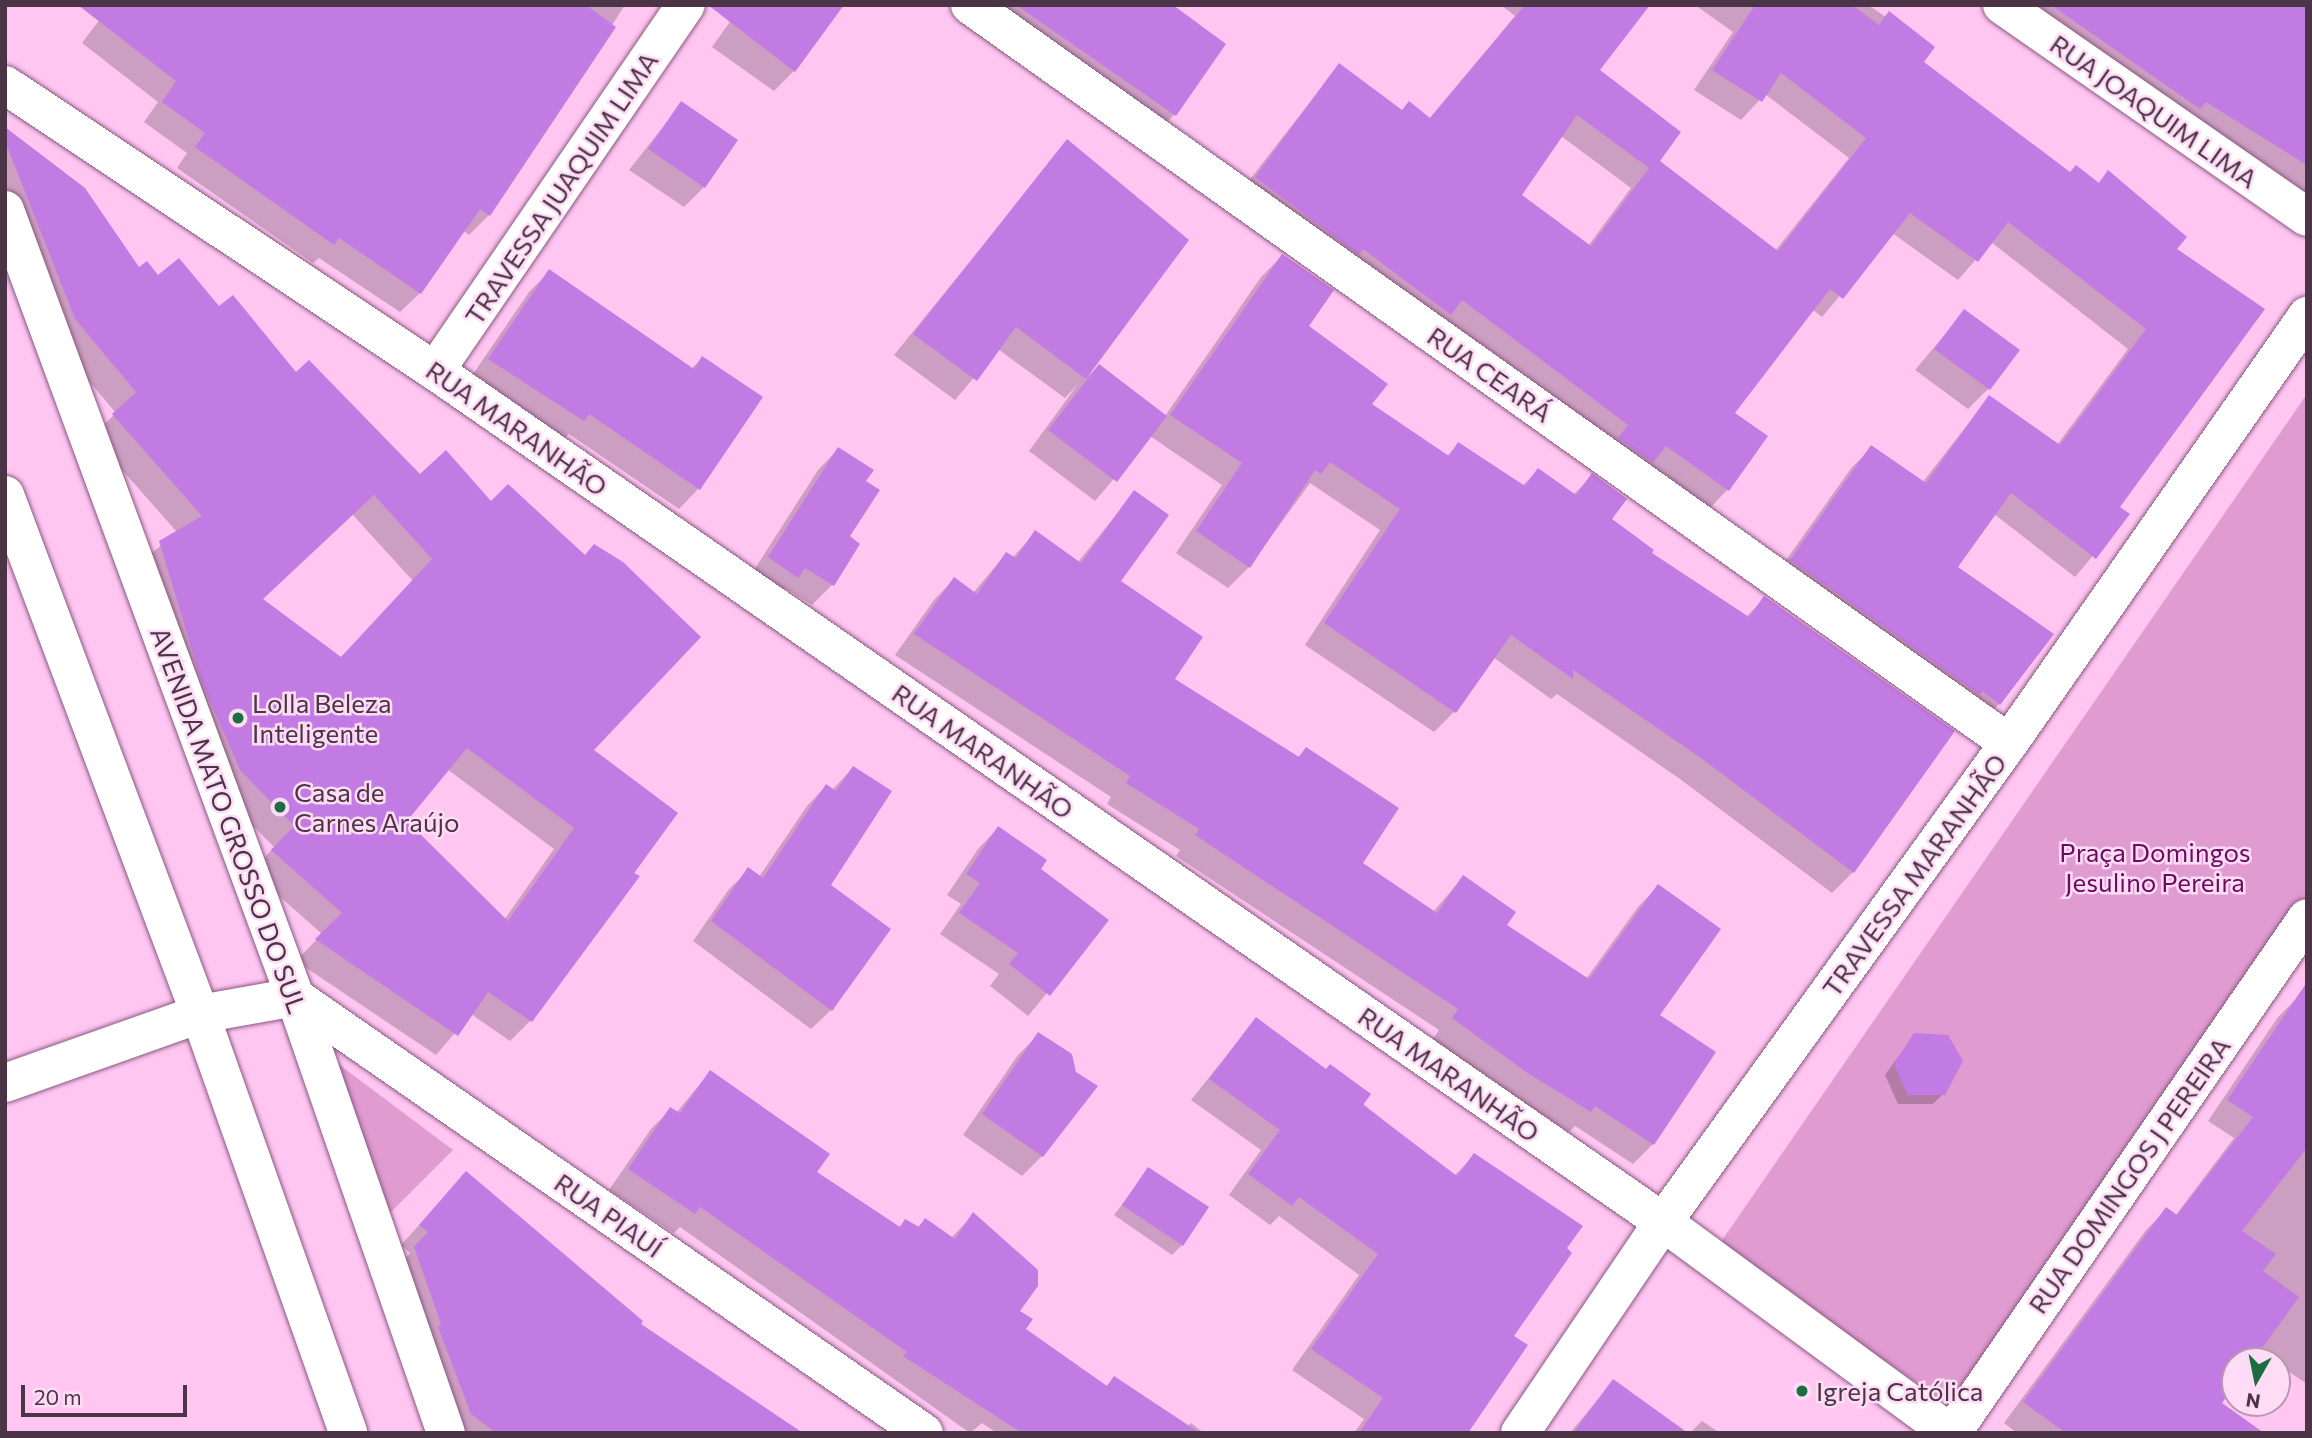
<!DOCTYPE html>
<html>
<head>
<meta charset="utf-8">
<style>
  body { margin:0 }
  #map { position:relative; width:2312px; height:1438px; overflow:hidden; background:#ffc6f2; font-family:Commissioner,sans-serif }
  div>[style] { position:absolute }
  .green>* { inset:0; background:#e09bd1 }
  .shadow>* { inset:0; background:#0003 }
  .building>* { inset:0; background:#c37be4 }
  .roads { filter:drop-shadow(0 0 2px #8a5980) drop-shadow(0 0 2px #8a5980) }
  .street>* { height:38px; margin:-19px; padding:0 19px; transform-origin:19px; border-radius:19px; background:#fff }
  .secondary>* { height:38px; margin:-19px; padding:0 19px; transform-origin:19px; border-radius:19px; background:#fff }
  .dots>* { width:19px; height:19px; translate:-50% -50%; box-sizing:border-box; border:4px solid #ffdcf6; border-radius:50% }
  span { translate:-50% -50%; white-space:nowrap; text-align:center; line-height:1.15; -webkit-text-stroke:5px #ffdcf6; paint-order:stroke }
  .street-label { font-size:26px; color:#4a3445 }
  .poi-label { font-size:26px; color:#4a3445 }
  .left { translate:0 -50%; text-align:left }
  .park-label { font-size:26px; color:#6c0a60 }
  .frame { position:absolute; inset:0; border:7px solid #4a3445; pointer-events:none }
  .north { position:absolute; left:2221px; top:1347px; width:70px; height:70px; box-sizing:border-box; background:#ffdcf6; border:2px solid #b799af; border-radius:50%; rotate:189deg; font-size:19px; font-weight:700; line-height:28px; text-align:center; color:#4a3445 }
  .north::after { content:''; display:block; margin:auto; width:24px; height:32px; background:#1a6e40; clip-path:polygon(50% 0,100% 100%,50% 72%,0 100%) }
  .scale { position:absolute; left:21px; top:1385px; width:166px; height:32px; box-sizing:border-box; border:4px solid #4a3445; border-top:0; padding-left:9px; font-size:21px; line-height:24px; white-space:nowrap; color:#4a3445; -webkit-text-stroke:5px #ffdcf6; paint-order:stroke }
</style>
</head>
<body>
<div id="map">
  <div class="green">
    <i style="clip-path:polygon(2307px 394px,2307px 901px,1952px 1406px,1716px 1249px)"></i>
    <i style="clip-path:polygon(337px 1063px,453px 1150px,390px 1213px)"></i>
  </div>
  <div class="shadow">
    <i style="clip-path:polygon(98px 5px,625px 5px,489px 215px,469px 235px,463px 230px,420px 293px,400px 312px,319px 258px,313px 263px,177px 168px,187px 153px,144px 122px,158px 102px,82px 43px,106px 11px)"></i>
    <i style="clip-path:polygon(742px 5px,794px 71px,774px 91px,712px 47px)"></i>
    <i style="clip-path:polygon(966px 5px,1170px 5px,1224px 44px,1174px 115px,1154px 136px)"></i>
    <i style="clip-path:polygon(evenodd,1501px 5px,1648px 5px,1598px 71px,1658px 161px,1775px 251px,1849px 158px,1765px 94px,1741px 120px,1694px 90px,1733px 32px,1695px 5px,1868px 5px,1886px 17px,1921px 63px,2070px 173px,2097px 184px,2108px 173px,2175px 250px,2118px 507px,2128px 514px,2075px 577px,1994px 514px,1955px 567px,1999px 704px,1980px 723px,1772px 580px,1852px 467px,1872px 448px,1922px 483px,1989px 397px,2057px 445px,2128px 349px,1991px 242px,1958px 280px,1892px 233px,1822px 317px,1812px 309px,1732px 413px,1728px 489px,1709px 509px,1237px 196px,1339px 65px,1401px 111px,1429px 119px,1515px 16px,1501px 5px,1561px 136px,1631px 188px,1588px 246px,1520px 196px,1561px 136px)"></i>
    <i style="clip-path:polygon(2004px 5px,2307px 5px,2307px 212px)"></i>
    <i style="clip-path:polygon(681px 104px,704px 187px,684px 207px,629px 170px)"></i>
    <i style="clip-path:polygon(evenodd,5px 129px,139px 270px,218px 309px,233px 297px,591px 751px,676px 814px,530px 1021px,510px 1041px,471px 1014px,436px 1055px,296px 961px,322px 934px,252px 872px,274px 847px,219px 791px,139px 564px,177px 532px,92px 436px,116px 413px,54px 340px,5px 215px,5px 129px,352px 514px,413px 581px,340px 659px,261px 600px,352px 514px,5px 129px,447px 769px,554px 849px,504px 920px,405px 821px,447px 769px)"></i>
    <i style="clip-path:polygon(1067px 142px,1187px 240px,1084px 379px,1100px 366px,1165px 416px,1261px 277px,1282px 256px,1307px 327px,1370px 405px,1447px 456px,1458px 444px,1522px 486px,1538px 470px,1573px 495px,1592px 476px,1610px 519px,1650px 553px,1746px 617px,1765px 598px,1853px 872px,1832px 893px,1680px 779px,1557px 694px,1551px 699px,1493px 657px,1455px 711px,1434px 732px,1305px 645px,1380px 530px,1310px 483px,1249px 567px,1228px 588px,1176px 553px,1222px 485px,1150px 436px,1095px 501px,1029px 451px,1078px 384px,1065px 398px,998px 349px,955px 400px,894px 355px)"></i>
    <i style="clip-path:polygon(549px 272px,691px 369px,703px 358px,699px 488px,679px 509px,569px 434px,562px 440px,469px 380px,529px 292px)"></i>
    <i style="clip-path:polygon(1964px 312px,1989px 388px,1968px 409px,1915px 370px)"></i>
    <i style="clip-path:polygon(838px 449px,863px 482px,832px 585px,812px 605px,785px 588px,777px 597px,749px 578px,818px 470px)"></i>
    <i style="clip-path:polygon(1134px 493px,1118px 582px,1172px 679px,1297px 758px,1306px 749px,1361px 863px,1433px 912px,1463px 877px,1505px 925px,1586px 979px,1638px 907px,1658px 886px,1653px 1144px,1633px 1164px,1575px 1126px,1569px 1132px,1506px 1092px,1433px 1039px,1439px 1030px,1176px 856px,1180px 850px,1107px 804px,1111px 797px,895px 655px,934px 600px,954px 579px,973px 593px,1006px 554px,1012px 558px,1035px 533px,1078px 562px)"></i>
    <i style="clip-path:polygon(853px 768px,828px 885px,831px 1010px,811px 1029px,693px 941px,729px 889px,749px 870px,759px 877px,807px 806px,826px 786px,832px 790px)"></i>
    <i style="clip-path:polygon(998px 828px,1039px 869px,1107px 920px,1028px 1016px,990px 986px,999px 974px,940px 934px,961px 904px,947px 895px,978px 849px)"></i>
    <i style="clip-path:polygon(2298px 997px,2307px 1003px,2307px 1384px,2258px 1351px,2250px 1361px,2235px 1361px,2235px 1382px,2219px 1404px,2261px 1433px,2017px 1433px,2004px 1423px,2146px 1230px,2166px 1210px,2175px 1216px,2234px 1138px,2208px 1121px,2278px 1017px)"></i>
    <i style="clip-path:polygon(1256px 1019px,1454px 1176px,1475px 1155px,1512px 1336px,1467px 1433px,1354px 1433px,1364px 1419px,1292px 1370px,1359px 1275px,1279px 1216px,1270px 1225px,1229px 1195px,1261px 1150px,1191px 1100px)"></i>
    <i style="clip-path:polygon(1038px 1035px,1075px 1073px,1042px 1156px,1022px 1176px,963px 1135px,1018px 1055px)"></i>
    <i style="clip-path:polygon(1914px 1035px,1943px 1094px,1933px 1104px,1898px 1104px,1885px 1075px)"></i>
    <i style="clip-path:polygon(710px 1072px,815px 1172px,898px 1228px,905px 1221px,917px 1228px,925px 1220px,951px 1238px,973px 1215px,1023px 1329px,1105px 1387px,1115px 1378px,1187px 1427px,1191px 1423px,1204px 1433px,997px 1433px,982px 1423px,970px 1433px,680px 1227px,674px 1233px,609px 1190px,651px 1129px,671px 1109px,676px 1113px)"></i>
    <i style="clip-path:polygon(1149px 1169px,1182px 1245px,1172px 1255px,1114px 1215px)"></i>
    <i style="clip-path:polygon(466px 1173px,639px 1325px,800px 1433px,452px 1433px,396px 1268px,410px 1253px,401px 1245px)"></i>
    <i style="clip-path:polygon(1613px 1381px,1685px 1433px,1570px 1433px)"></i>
    <i style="clip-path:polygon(1702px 1421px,1720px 1433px,1690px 1433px)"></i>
  </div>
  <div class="building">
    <i style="clip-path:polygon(78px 5px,586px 5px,616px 27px,490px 216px,480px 209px,421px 294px,339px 238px,334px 245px,195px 147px,205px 133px,162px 102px,176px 81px)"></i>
    <i style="clip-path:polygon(708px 5px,844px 5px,795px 72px)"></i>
    <i style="clip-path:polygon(1016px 5px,1173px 5px,1226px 44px,1176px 116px)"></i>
    <i style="clip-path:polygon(evenodd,1525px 5px,1650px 5px,1600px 70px,1681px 132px,1660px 161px,1778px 251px,1866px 138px,1781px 73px,1762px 102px,1712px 70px,1755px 5px,1852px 5px,1879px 25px,1889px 11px,1935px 47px,1924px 62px,2070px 172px,2076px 165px,2099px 183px,2108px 170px,2187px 237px,2177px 249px,2265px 309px,2120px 507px,2130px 514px,2096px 559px,2011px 493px,1958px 567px,2054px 634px,2000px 705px,1982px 691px,1980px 695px,1790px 560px,1871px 445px,1926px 483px,1989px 395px,2060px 445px,2146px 329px,2008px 222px,1978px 262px,1910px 213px,1843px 299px,1830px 289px,1735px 413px,1768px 436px,1729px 491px,1666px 446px,1653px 463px,1618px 438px,1628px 425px,1462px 300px,1451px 315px,1363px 249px,1359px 255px,1255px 177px,1339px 63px,1402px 110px,1409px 101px,1430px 118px,1525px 5px,1577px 115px,1649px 168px,1591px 246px,1522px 195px,1577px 115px)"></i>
    <i style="clip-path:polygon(2051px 5px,2307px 5px,2307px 165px,2206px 102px,2200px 109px)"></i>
    <i style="clip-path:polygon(681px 101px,738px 140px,705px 188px,648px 149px)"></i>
    <i style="clip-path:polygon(evenodd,5px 127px,85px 188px,139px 267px,147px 261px,158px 275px,179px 258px,219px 306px,233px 295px,296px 372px,309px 360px,420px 474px,446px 450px,491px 501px,508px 484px,585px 555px,594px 544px,623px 562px,701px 637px,594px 750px,678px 813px,634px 873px,640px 876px,532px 1022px,488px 992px,458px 1036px,315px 939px,342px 913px,271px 850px,294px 826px,240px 770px,201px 680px,159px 541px,202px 516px,112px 414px,136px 392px,75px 319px,5px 141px,5px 127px,374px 495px,432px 559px,341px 657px,263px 599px,374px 495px,5px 127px,467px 748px,574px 828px,508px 921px,407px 821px,467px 748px)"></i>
    <i style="clip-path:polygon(1067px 139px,1189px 240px,1086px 379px,1016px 327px,977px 381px,913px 334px)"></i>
    <i style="clip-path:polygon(1282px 254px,1334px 290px,1309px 326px,1388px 384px,1372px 404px,1449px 456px,1458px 442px,1525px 486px,1538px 468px,1576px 495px,1592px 473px,1627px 499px,1612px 519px,1654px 550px,1652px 553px,1749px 617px,1764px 596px,1955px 731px,1854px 873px,1701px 758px,1573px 670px,1573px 679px,1511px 635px,1456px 713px,1324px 623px,1400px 509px,1330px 462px,1321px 474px,1315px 470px,1250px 568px,1196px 531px,1242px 463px,1170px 415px)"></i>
    <i style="clip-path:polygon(549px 269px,694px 369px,702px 356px,763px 397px,700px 490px,589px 414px,584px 421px,488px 359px)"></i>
    <i style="clip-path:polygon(1964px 309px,2020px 350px,1990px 390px,1934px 349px)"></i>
    <i style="clip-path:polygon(1099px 364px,1167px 416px,1117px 482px,1048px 430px)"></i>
    <i style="clip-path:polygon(838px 447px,874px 470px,866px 481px,880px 490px,850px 536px,860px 544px,834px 586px,805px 568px,798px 578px,768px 557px)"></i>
    <i style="clip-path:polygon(1134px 490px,1169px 515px,1121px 581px,1203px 637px,1175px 679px,1299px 757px,1306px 747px,1399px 808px,1363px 863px,1437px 913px,1463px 875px,1516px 912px,1507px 925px,1589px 979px,1658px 884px,1721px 929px,1660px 1015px,1716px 1052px,1654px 1145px,1595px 1106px,1591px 1112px,1526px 1072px,1452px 1018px,1458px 1009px,1195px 835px,1199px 829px,1126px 783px,1130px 776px,914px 634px,954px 577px,977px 594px,1006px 552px,1016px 558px,1035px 530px,1081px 563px)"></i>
    <i style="clip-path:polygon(853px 766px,892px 791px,831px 885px,891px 929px,832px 1011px,711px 921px,748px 867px,763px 878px,826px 784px,836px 791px)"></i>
    <i style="clip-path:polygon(998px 826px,1047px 860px,1041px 869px,1109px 920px,1050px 996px,1009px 964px,1018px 953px,959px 913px,980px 883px,966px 874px)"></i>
    <i style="clip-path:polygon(2307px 982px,2307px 1148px,2242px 1231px,2276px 1254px,2263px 1271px,2299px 1297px,2253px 1361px,2235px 1361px,2235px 1385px,2222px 1403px,2264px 1433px,2066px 1433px,2023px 1402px,2166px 1207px,2177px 1215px,2253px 1117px,2227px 1100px)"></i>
    <i style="clip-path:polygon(1256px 1017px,1326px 1069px,1330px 1064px,1371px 1094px,1363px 1105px,1457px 1176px,1474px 1153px,1583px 1226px,1567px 1248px,1572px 1253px,1514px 1336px,1528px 1345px,1468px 1433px,1359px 1433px,1383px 1398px,1311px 1349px,1378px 1254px,1299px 1197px,1292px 1206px,1248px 1174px,1280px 1130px,1209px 1079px)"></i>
    <i style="clip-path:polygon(1038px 1032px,1072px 1054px,1076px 1072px,1098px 1086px,1043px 1157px,982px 1114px)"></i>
    <i style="clip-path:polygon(1914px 1033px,1948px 1035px,1963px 1061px,1945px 1095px,1908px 1095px,1894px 1064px)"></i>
    <i style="clip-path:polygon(710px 1070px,830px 1154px,817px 1172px,900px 1227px,905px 1219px,919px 1227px,925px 1218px,955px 1239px,973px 1212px,1038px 1270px,1038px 1286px,1020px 1311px,1033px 1319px,1026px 1329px,1107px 1386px,1114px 1376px,1200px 1433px,1022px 1433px,903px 1356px,907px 1352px,700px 1207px,695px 1214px,628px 1169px,670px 1107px,680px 1113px)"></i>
    <i style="clip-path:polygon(1148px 1167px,1209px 1207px,1183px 1246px,1122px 1205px)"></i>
    <i style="clip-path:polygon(466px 1171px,643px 1321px,641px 1324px,803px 1433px,496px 1433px,471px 1414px,438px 1327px,441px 1324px,414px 1247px,428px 1232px,419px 1225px)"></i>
    <i style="clip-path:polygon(1613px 1379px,1688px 1433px,1573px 1433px)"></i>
  </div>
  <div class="roads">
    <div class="street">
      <i style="left:970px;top:5px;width:1274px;rotate:35.39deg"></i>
      <i style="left:2002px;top:5px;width:371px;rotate:34.8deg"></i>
      <i style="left:5px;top:85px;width:516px;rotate:33.63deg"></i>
      <i style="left:435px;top:371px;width:1494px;rotate:34.72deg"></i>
      <i style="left:1663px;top:1222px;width:356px;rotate:36.3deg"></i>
      <i style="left:435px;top:371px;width:444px;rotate:-55.6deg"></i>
      <i style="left:5px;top:1083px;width:207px;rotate:-19.5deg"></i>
      <i style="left:200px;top:1014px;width:97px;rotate:-10.1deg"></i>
      <i style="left:295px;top:997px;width:765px;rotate:34.73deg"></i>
      <i style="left:1520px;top:1433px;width:255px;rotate:-55.9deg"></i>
      <i style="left:1663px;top:1222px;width:591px;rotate:-54.16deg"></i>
      <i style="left:2009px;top:743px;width:521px;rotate:-55.09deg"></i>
      <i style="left:1952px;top:1433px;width:625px;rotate:-55.42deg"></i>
    </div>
    <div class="secondary">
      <i style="left:5px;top:210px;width:839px;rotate:69.77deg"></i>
      <i style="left:295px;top:997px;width:461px;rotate:70.9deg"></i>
      <i style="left:5px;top:495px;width:554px;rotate:69.41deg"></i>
      <i style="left:200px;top:1014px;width:444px;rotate:70.5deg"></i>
    </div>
  </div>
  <div class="dots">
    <i style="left:238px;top:718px;background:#1a6e40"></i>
    <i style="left:280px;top:807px;background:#1a6e40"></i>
    <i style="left:1802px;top:1391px;background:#1a6e40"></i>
  </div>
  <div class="street-label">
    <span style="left:2154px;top:111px;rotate:35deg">RUA JOAQUIM LIMA</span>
    <span style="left:561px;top:188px;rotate:-56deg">TRAVESSA JUAQUIM LIMA</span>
    <span style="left:1490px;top:374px;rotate:35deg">RUA CEARÁ</span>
    <span style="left:517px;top:428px;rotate:35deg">RUA MARANHÃO</span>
    <span style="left:983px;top:751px;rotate:35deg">RUA MARANHÃO</span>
    <span style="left:229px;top:820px;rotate:70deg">AVENIDA MATO GROSSO DO SUL</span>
    <span style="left:1914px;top:875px;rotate:-54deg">TRAVESSA MARANHÃO</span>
    <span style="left:1449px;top:1074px;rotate:35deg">RUA MARANHÃO</span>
    <span style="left:2129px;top:1175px;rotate:-55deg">RUA DOMINGOS J PEREIRA</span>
    <span style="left:609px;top:1215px;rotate:35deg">RUA PIAUÍ</span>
  </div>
  <div class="poi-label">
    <span class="left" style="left:252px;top:718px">Lolla Beleza<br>Inteligente</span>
    <span class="left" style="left:294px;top:807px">Casa de<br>Carnes Araújo</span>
    <span class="left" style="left:1816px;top:1391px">Igreja Católica</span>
  </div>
  <div class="park-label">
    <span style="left:2155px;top:867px">Praça Domingos<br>Jesulino Pereira</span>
  </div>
  <div class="frame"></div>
  <div class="north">N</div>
  <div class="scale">20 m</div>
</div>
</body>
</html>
